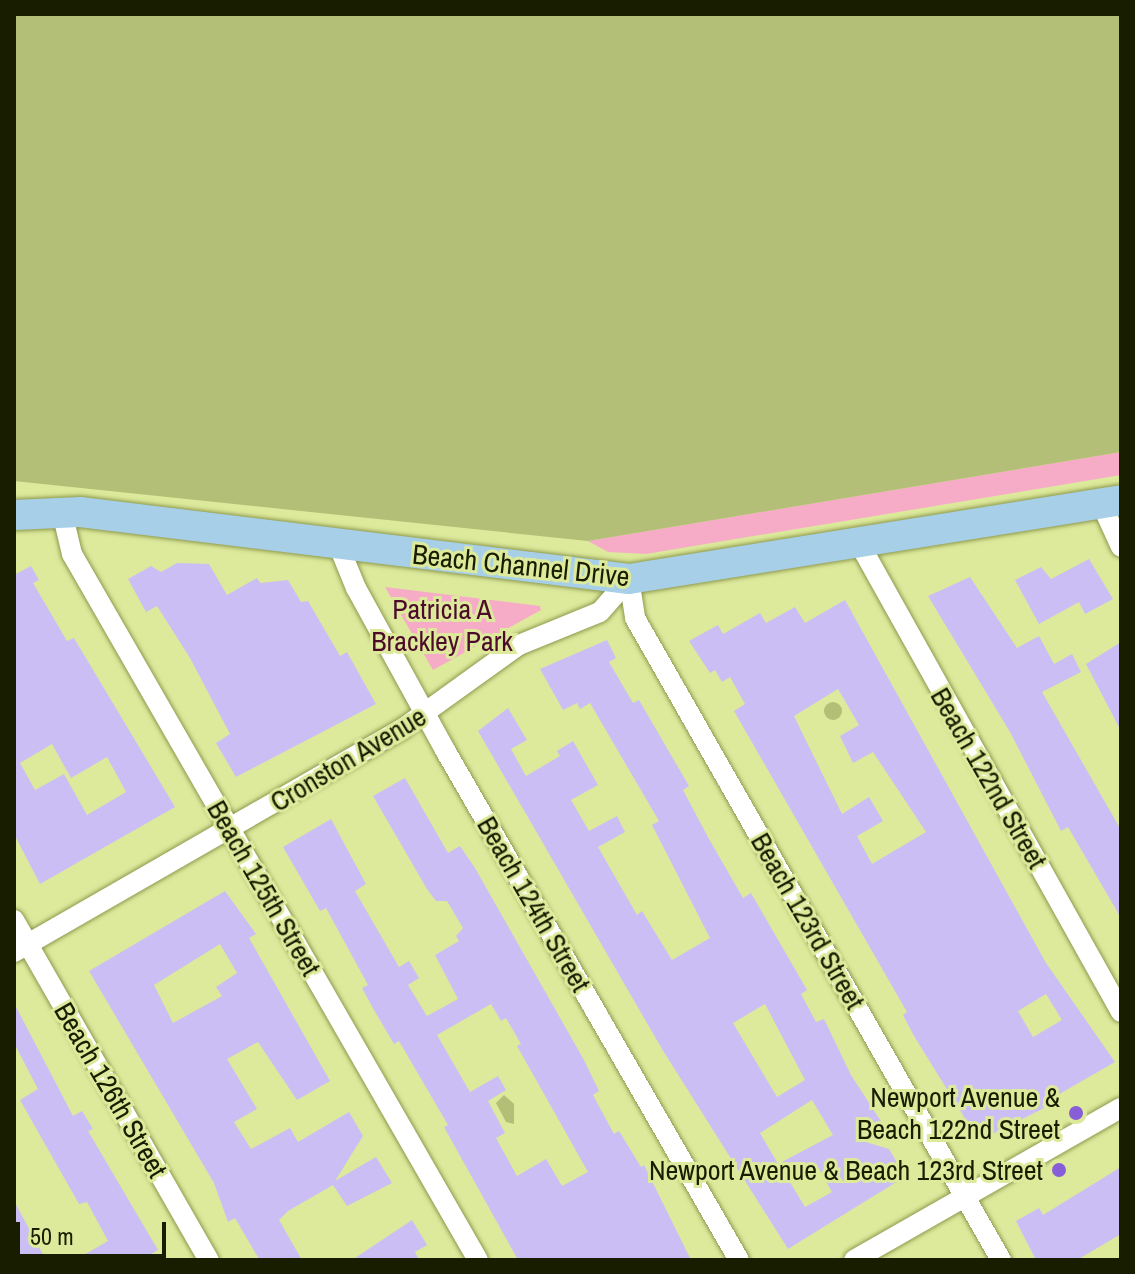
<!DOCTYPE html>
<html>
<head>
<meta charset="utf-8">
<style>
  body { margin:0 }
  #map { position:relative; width:1135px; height:1274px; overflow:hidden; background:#ddea9c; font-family:"Archivo Narrow",sans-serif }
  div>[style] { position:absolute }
  .green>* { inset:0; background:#f6acc7 }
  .water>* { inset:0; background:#b3be76 }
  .round { border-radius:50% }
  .building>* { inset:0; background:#cbbef4 }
  .roads { filter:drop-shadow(0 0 2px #8e994d) drop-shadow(0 0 2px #8e994d) }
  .street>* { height:20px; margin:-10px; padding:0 10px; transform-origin:10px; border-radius:10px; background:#fff }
  .primary>* { height:30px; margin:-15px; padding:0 15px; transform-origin:15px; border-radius:15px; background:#a7d0e8 }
  .dots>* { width:22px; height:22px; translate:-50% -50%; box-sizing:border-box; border:4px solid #ddea9c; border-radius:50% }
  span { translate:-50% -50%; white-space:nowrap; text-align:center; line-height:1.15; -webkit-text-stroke:6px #ddea9c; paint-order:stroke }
  .street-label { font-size:28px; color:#191d00 }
  .park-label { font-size:28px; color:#4d0b2b }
  .poi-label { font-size:28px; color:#191d00 }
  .right { translate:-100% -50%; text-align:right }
  .frame { position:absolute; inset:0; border:16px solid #191d00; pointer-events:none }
  .scale { position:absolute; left:16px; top:1222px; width:150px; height:36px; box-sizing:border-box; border:4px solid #191d00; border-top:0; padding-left:10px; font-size:24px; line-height:28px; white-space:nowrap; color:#191d00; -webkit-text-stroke:6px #ddea9c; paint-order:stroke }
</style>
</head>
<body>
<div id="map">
  <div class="green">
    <i style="clip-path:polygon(1121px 452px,1121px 475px,646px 554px,608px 552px,588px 541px)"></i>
    <i style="clip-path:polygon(385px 587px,540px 606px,541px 610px,433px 670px)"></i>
  </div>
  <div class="water">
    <i style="clip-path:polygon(14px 14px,1121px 14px,1121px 452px,588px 541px,14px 481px)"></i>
    <i class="round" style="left:824px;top:702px;width:18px;height:18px"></i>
    <i style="clip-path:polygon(504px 1095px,514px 1104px,514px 1124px,506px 1122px,496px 1103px)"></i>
  </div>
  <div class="building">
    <i style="clip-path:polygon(1089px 559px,1113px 599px,1085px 614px,1079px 602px,1039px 624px,1015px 580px,1041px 567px,1051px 579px)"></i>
    <i style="clip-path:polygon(177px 563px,209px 564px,227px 595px,257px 578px,260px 583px,288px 580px,301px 602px,308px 601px,340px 656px,347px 652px,376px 704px,236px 777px,216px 743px,230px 734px,190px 658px,157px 606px,146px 612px,128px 579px,151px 566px,161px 572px)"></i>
    <i style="clip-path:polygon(evenodd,31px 566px,39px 580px,33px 583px,67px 641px,74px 638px,175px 807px,40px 884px,14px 834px,14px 575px,31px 566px,52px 744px,71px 778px,107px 757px,126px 792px,87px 815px,64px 774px,35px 790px,20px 763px,52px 744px)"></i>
    <i style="clip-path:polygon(970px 577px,1017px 648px,1039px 636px,1054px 664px,1072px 654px,1081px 672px,1042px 692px,1121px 830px,1121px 918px,1068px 827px,1061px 831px,1010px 732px,928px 596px)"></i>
    <i style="clip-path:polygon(evenodd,845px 600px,1046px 963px,1115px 1062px,1042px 1104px,1044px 1108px,979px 1141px,914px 1036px,903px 1015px,907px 1012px,734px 711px,745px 704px,730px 677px,722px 682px,715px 670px,710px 673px,689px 641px,718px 625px,723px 634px,760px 613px,766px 623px,795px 607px,805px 623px,845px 600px,838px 689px,859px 725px,840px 736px,853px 763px,873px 752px,926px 832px,872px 864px,857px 836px,883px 821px,869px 797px,842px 814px,794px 716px,838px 689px,845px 600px,1046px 994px,1062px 1020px,1033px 1037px,1018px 1011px,1046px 994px)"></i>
    <i style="clip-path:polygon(evenodd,607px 640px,616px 658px,609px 662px,633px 703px,639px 700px,689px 786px,683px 790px,709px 839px,743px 898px,751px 893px,807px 990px,801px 994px,816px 1022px,824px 1019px,851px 1075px,884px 1126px,859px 1140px,889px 1149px,902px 1171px,898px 1181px,788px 1249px,662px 1049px,478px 731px,508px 708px,527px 740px,511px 749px,526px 776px,560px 756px,557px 751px,573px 741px,598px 785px,571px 800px,589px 831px,617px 816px,625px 832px,598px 847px,637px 915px,642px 911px,672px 960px,710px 938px,652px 825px,659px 821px,590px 703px,580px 709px,577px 703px,563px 710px,540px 669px,607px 640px,765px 1004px,805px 1080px,777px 1097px,733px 1023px,765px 1004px,607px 640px,812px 1100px,833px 1135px,778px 1164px,760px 1133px,812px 1100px,607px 640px,816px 1164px,832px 1192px,805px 1207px,788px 1179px,816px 1164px)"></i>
    <i style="clip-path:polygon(1121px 642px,1121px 731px,1086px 664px)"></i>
    <i style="clip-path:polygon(evenodd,405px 778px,448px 853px,460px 846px,475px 868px,584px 1060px,599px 1091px,593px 1095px,614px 1134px,619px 1131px,641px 1167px,644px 1165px,691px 1260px,518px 1260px,444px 1127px,448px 1125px,399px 1041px,394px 1044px,374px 1010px,362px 988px,368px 985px,326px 908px,320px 911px,283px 847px,331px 819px,366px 884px,355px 891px,399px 967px,409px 961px,419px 978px,408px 985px,427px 1016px,458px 999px,435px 955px,459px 941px,456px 936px,463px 928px,447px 901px,436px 901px,427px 889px,373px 796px,405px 778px,491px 1004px,501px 1021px,506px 1018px,521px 1044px,517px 1046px,588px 1172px,562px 1186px,546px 1159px,517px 1176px,496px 1138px,505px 1133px,488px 1101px,506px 1090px,498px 1076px,470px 1092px,437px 1035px,491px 1004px)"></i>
    <i style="clip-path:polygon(evenodd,225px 891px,256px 934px,249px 938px,330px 1081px,297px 1100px,258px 1042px,227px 1059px,257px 1109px,234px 1122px,251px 1149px,290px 1128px,298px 1142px,349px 1112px,363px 1136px,335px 1181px,376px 1157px,392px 1183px,347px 1206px,333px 1185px,288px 1211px,279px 1220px,302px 1260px,259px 1259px,235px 1218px,228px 1222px,214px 1183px,89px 971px,225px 891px,220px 944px,237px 973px,216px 987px,222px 996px,173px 1023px,154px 985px,220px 944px)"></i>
    <i style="clip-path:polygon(14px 1003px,73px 1116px,82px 1111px,93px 1129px,88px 1131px,158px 1250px,141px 1260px,75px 1260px,108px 1241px,87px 1202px,79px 1204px,20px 1100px,38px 1089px,14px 1043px)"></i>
    <i style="clip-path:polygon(1121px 1167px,1121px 1234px,1077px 1260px,1036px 1260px,1016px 1221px,1039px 1208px,1043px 1215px)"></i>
    <i style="clip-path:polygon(14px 1201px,46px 1260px,14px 1260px)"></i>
    <i style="clip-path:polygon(412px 1220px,427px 1245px,415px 1252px,419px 1260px,352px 1260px)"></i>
  </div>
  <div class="roads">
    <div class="street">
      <i style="left:1101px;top:503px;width:48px;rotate:65.6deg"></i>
      <i style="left:62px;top:512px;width:43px;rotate:76.6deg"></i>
      <i style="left:72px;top:554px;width:814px;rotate:60.1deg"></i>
      <i style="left:859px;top:543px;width:537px;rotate:60.81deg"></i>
      <i style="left:338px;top:544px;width:48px;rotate:67.8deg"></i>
      <i style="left:356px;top:588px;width:185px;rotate:61.2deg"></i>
      <i style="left:445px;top:750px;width:589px;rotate:60.04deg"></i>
      <i style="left:629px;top:579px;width:39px;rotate:81deg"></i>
      <i style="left:635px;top:618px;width:739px;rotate:60.31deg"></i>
      <i style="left:14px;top:920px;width:392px;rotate:60.2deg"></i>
      <i style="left:14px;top:952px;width:448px;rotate:-29.9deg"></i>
      <i style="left:402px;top:729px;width:144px;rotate:-35.7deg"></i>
      <i style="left:519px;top:645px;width:87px;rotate:-22.2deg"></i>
      <i style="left:600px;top:612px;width:44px;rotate:-48.7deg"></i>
      <i style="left:854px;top:1260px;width:307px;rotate:-29.7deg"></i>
    </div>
    <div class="primary">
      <i style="left:14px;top:515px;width:66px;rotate:-2.6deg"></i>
      <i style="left:80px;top:512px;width:553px;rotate:6.96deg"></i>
      <i style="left:629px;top:579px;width:498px;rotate:-9.1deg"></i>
    </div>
  </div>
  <div class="dots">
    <i style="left:1076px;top:1113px;background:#875ed8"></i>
    <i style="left:1059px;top:1170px;background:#875ed8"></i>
  </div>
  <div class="street-label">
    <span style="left:521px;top:565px;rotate:6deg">Beach Channel Drive</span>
    <span style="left:348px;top:759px;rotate:-31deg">Cronston Avenue</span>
    <span style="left:989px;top:778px;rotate:60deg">Beach 122nd Street</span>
    <span style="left:264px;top:888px;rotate:60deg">Beach 125th Street</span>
    <span style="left:534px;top:904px;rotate:60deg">Beach 124th Street</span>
    <span style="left:808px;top:921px;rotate:60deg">Beach 123rd Street</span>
    <span style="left:111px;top:1090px;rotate:60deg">Beach 126th Street</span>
  </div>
  <div class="park-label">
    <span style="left:442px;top:625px">Patricia A<br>Brackley Park</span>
  </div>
  <div class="poi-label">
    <span class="right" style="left:1060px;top:1113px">Newport Avenue &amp;<br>Beach 122nd Street</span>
    <span class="right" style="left:1043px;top:1170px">Newport Avenue &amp; Beach 123rd Street</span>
  </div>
  <div class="frame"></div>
  <div class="scale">50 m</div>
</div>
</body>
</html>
